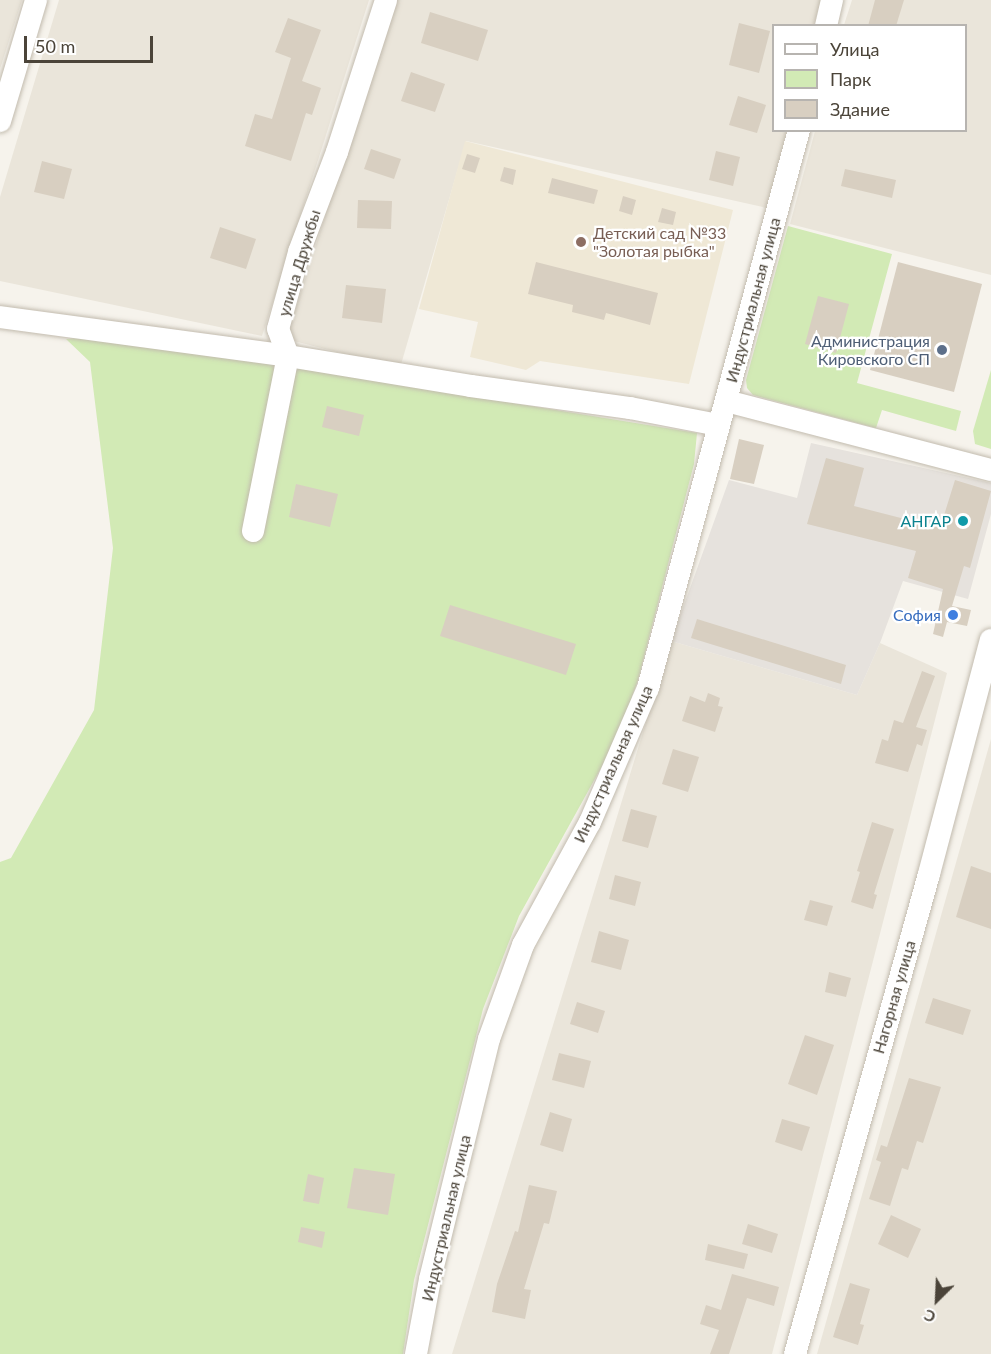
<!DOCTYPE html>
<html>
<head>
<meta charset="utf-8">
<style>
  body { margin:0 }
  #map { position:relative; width:991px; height:1354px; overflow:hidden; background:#f6f3ec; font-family:Lato,sans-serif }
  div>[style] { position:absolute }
  .residential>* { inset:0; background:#eae5da }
  .industrial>* { inset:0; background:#e6e2dd }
  .education>* { inset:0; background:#efe8d6 }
  .green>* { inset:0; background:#d2eab5 }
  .building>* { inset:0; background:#d8cfc1 }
  .roads { filter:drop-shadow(0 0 2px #c2bbae) drop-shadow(0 0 2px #c2bbae) }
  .minor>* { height:22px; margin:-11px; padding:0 11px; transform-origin:11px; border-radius:11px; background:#fff }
  .dots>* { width:16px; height:16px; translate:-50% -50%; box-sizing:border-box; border:3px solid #fff; border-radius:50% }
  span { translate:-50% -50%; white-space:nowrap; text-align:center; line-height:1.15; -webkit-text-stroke:4.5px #fff; paint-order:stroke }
  .education-label { font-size:16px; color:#785e54 }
  .left { translate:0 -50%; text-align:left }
  .street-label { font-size:16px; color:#4b4439 }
  .service-label { font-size:16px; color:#4e5e75 }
  .right { translate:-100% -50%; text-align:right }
  .culture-label { font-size:16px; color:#0d838f }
  .shop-label { font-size:16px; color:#366cbe }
  .legend { position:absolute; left:772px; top:24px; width:195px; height:108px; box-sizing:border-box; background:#fff; border:2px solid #b7b4b0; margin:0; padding:8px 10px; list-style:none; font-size:18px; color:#4b4439 }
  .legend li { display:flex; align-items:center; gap:12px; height:30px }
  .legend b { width:30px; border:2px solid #b7b4b0 }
  .north { position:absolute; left:907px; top:1270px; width:60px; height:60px; -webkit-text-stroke:4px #fff; paint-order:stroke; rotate:204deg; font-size:16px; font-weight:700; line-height:24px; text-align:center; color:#4b4439 }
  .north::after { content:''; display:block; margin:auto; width:21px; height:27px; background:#4b4439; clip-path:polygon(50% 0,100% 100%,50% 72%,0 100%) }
  .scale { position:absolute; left:24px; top:36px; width:129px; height:27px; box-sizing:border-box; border:3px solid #4b4439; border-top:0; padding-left:8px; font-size:18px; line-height:21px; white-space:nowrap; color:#4b4439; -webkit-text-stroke:4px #fff; paint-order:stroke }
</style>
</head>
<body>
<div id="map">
  <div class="residential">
    <i style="clip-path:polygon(0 0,22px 0,0 69px)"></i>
    <i style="clip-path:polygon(59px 0,369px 0,262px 336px,0 281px,0 197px)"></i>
    <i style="clip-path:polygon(394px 0,821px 0,814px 25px,774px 26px,774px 130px,787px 131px,767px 208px,466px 141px,400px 368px,286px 339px)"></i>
    <i style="clip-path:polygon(852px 0,991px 0,991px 275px,790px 224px,815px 131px,966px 130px,966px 26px,844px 25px)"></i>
    <i style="clip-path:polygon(671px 641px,857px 695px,880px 643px,947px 673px,772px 1354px,452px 1354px)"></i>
    <i style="clip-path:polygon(991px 739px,991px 1354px,817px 1354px)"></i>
  </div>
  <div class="industrial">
    <i style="clip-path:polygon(811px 443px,991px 483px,991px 514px,968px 599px,903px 581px,880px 643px,857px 695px,671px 641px,729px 480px,797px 498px)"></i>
  </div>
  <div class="education">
    <i style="clip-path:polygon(465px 141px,733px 210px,689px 384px,540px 361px,526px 370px,470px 357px,478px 322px,419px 309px)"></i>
  </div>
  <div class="green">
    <i style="clip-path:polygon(788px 226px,892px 254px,857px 383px,961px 411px,956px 431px,882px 410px,876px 428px,753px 395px,747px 388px,746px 380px)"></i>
    <i style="clip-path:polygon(100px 336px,697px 433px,694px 464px,638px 680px,617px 739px,519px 916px,483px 1009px,414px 1280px,403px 1354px,0 1354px,0 862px,11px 858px,94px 710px,113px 548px,90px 362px,66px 339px)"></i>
    <i style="clip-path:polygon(991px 370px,991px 449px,975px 444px,973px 431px)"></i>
  </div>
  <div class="building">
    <i style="clip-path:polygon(875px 0,904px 0,896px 26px,868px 26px)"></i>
    <i style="clip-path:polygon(430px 12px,488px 30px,478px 61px,421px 43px)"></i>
    <i style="clip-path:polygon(288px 18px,321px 30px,302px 81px,321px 88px,312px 115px,306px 113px,291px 161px,245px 146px,255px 114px,272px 119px,291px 58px,275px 52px)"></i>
    <i style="clip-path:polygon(739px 23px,770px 31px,759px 73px,729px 65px)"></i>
    <i style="clip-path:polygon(411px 72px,445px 84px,435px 112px,401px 101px)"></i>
    <i style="clip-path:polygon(738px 96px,766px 105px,757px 133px,729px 125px)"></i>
    <i style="clip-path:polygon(371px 149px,401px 159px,394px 179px,364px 169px)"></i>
    <i style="clip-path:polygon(716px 151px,740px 157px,733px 186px,709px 180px)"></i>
    <i style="clip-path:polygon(467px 154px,480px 158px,475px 173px,462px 169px)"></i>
    <i style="clip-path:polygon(42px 161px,72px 169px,64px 199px,34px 192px)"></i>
    <i style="clip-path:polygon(504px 167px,516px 170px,513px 185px,500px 181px)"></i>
    <i style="clip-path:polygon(845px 169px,896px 180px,892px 198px,841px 186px)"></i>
    <i style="clip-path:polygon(552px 178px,598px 190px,594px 204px,548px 193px)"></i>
    <i style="clip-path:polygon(623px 196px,636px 200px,632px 215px,619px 211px)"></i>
    <i style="clip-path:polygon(358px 200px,392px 201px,391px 229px,357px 228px)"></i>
    <i style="clip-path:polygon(662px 208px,676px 212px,673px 225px,658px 222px)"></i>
    <i style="clip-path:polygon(220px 227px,256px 239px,246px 269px,210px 258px)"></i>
    <i style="clip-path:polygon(536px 262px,658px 293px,650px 325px,606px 313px,604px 320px,572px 312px,573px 305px,528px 294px)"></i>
    <i style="clip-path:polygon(898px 262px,982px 284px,954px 392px,870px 370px)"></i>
    <i style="clip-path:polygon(346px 285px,386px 289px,382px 323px,342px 318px)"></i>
    <i style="clip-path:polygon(818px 296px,849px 304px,836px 353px,805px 344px)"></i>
    <i style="clip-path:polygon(327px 406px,364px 415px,359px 436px,322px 427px)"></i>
    <i style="clip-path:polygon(739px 439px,764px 445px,754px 484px,730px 479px)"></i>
    <i style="clip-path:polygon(826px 458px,864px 468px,854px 506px,940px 528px,955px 480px,991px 491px,970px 568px,964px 566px,952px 606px,971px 610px,967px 626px,947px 622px,943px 637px,933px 634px,943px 589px,908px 578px,916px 551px,807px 524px)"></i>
    <i style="clip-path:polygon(296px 484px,338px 494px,330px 527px,289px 517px)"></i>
    <i style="clip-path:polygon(450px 605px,576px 644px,566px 675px,440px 636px)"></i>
    <i style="clip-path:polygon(697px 619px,846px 665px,841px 684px,691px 638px)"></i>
    <i style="clip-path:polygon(922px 671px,935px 676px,916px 727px,927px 730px,922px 746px,917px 744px,908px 772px,875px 763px,882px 739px,888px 741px,894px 720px,903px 723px)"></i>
    <i style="clip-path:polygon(708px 693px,720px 698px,718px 706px,723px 707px,715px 732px,682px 721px,690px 696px,705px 702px)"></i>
    <i style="clip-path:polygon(673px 749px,699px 757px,688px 792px,662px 784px)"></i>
    <i style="clip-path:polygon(631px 809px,657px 816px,648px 848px,622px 841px)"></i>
    <i style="clip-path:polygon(872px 822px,894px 829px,874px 894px,877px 895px,873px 909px,851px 902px,860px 872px,857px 871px)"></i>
    <i style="clip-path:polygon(971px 866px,991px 873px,991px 929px,956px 917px)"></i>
    <i style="clip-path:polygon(615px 875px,641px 882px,635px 906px,609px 899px)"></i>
    <i style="clip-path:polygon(810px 900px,833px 906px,827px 926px,804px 920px)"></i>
    <i style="clip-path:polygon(599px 931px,629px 940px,621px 970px,591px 962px)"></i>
    <i style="clip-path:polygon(829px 972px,851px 978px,846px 997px,825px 992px)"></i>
    <i style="clip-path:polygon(933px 998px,971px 1010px,963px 1035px,925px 1023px)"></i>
    <i style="clip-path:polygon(577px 1002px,605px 1011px,598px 1033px,570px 1024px)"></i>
    <i style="clip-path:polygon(805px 1035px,834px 1045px,817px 1095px,788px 1084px)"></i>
    <i style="clip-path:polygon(559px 1053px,591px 1061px,584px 1088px,552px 1080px)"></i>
    <i style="clip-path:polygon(909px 1078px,941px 1087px,923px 1143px,917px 1141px,908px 1170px,902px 1168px,890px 1206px,869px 1199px,881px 1162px,876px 1160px,881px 1145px,887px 1147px)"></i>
    <i style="clip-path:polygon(550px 1112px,572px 1119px,563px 1152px,540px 1145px)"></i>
    <i style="clip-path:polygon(782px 1119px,810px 1127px,802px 1151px,775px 1142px)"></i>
    <i style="clip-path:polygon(354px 1168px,395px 1174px,388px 1215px,347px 1208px)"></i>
    <i style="clip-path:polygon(308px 1174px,324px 1178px,319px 1204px,303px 1201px)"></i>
    <i style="clip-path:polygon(529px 1185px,557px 1191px,549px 1224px,544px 1223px,524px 1289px,531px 1290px,525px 1319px,492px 1312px,497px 1284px,515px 1231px,518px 1232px)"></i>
    <i style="clip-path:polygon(891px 1215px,921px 1229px,908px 1258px,878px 1244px)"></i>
    <i style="clip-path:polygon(748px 1224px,778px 1234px,772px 1253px,742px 1244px)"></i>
    <i style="clip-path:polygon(301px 1227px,325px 1232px,322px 1248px,298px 1242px)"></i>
    <i style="clip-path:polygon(708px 1244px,748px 1254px,744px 1269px,705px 1260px)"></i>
    <i style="clip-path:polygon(732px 1274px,779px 1287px,774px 1306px,747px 1298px,729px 1354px,710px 1354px,719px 1330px,700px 1324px,706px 1305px,721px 1310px)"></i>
    <i style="clip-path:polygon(850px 1283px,870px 1289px,860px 1324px,864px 1325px,858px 1345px,833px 1337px)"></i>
  </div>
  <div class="roads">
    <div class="minor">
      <i style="left:826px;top:26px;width:27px;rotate:-77deg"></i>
      <i style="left:0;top:121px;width:126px;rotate:-73.4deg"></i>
      <i style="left:0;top:317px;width:291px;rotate:7.7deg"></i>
      <i style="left:288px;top:356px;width:185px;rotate:9.3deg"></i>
      <i style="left:471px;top:386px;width:161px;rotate:7.9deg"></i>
      <i style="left:630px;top:408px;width:90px;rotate:10.9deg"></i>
      <i style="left:726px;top:401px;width:274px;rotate:14.6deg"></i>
      <i style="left:253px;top:531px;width:178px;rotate:-78.7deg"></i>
      <i style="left:288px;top:356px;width:29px;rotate:-110deg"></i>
      <i style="left:278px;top:329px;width:80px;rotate:-74.7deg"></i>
      <i style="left:299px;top:252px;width:107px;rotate:-69.2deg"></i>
      <i style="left:337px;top:152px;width:160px;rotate:-72.1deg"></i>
      <i style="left:416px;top:1354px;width:76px;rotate:-79.4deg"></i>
      <i style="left:430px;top:1279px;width:247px;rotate:-76.2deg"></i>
      <i style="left:489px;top:1039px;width:100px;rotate:-70.1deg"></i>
      <i style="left:523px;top:945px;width:140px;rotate:-61.4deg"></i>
      <i style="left:590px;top:822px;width:146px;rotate:-66.6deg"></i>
      <i style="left:648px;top:688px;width:578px;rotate:-74.86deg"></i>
      <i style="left:795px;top:1354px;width:498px;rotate:-74.4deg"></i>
      <i style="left:929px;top:874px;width:242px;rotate:-75.2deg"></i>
    </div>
  </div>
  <div class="dots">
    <i style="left:581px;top:242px;background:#8d6e63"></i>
    <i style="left:942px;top:350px;background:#5c6f8a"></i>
    <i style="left:963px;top:521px;background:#0f9aa8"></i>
    <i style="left:953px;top:615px;background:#3f7fe0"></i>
  </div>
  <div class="education-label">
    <span class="left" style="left:593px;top:242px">Детский сад №33<br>"Золотая рыбка"</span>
  </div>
  <div class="street-label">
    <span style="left:299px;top:263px;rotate:-73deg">улица Дружбы</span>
    <span style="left:753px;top:300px;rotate:-75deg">Индустриальная улица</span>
    <span style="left:613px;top:764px;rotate:-66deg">Индустриальная улица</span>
    <span style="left:894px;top:997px;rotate:-74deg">Нагорная улица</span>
    <span style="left:446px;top:1218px;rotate:-77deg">Индустриальная улица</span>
  </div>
  <div class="service-label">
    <span class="right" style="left:930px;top:350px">Администрация<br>Кировского СП</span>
  </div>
  <div class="culture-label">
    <span class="right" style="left:951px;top:521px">АНГАР</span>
  </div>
  <div class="shop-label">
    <span class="right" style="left:941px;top:615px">София</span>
  </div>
  <ul class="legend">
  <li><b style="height:8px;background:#fff"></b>Улица</li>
  <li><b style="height:16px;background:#d2eab5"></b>Парк</li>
  <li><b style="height:16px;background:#d8cfc1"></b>Здание</li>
  </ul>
  <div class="north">С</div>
  <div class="scale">50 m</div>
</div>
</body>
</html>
